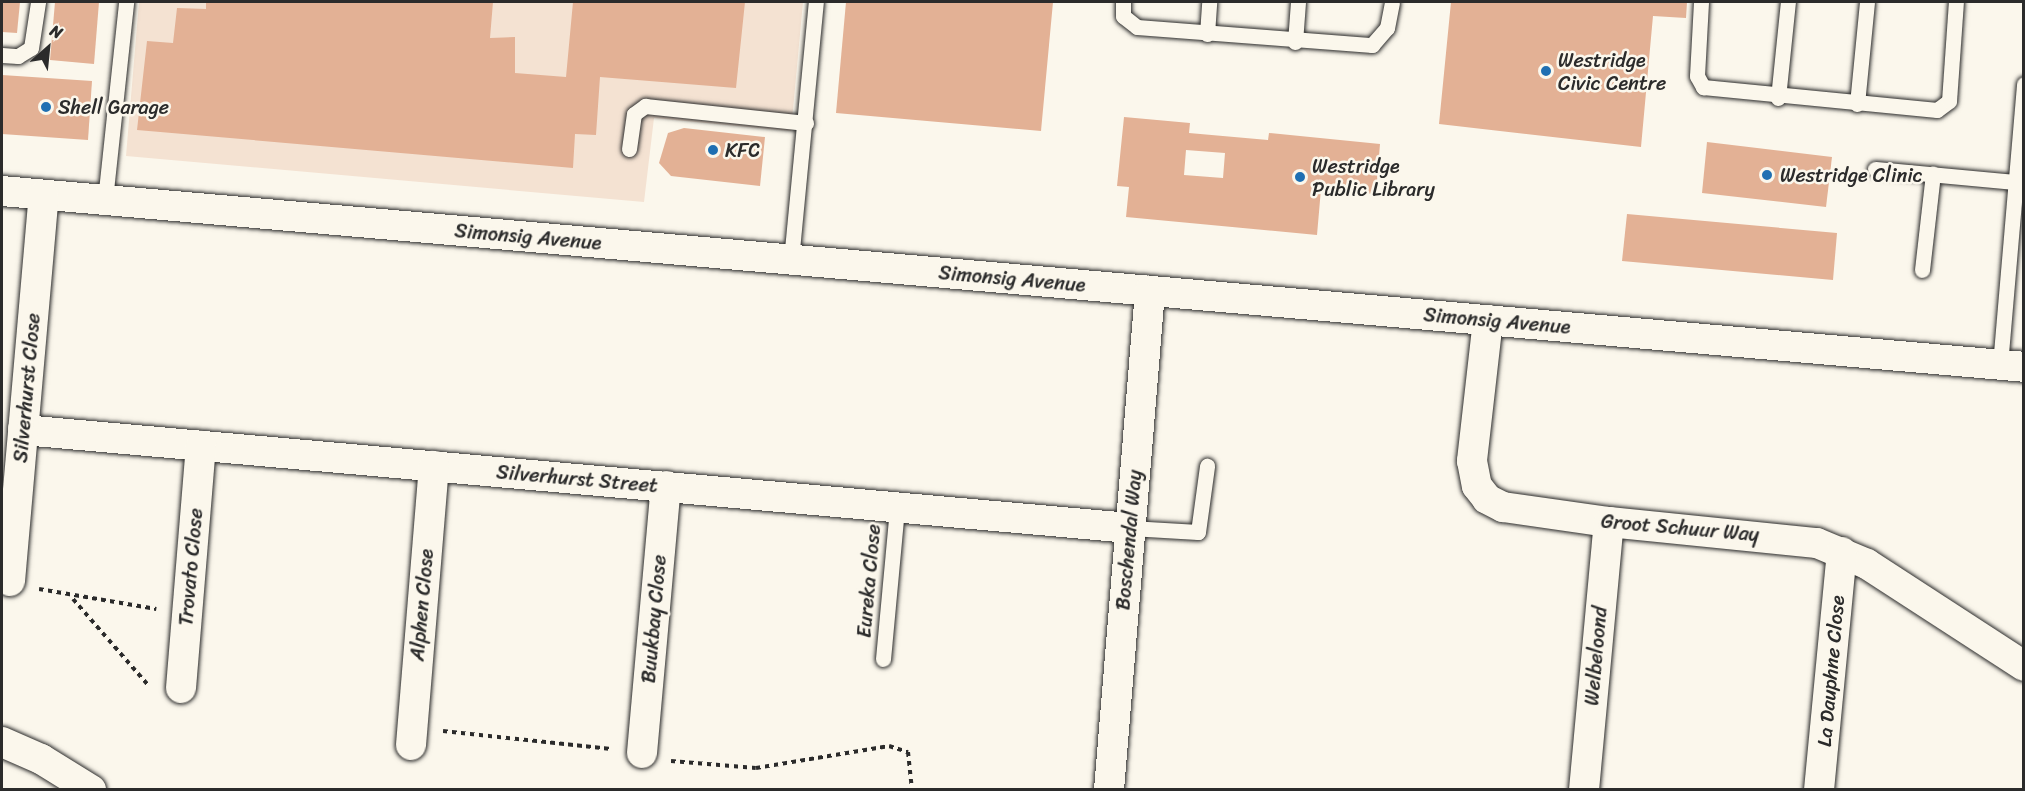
<!DOCTYPE html>
<html>
<head>
<meta charset="utf-8">
<style>
  body { margin:0 }
  #map { position:relative; width:2025px; height:791px; overflow:hidden; background:#fbf7ec; font-family:Sriracha,sans-serif }
  div>[style] { position:absolute }
  .built>* { inset:0; background:#f4e2d2 }
  .building>* { inset:0; background:#e3b195 }
  .path>* { height:4px; margin-top:-2px; transform-origin:0; background:repeating-linear-gradient(90deg,#2b2b2b 0 4.5px,transparent 0 9px) }
  .roads { filter:drop-shadow(0 0 2px #2b2b2b) drop-shadow(0 0 2px #2b2b2b) }
  .lane>* { height:15px; margin:-7.5px; padding:0 7.5px; transform-origin:7.5px; border-radius:7.5px; background:#fbf7ec }
  .street>* { height:30px; margin:-15px; padding:0 15px; transform-origin:15px; border-radius:15px; background:#fbf7ec }
  .dots>* { width:16px; height:16px; translate:-50% -50%; box-sizing:border-box; border:3px solid #fbf7ec; border-radius:50% }
  span { translate:-50% -50%; white-space:nowrap; text-align:center; line-height:1.15; -webkit-text-stroke:5px #fbf7ec; paint-order:stroke }
  .poi-label { font-size:20px; color:#2b2b2b }
  .left { translate:0 -50%; text-align:left }
  .street-label { font-size:20px; color:#2b2b2b }
  .frame { position:absolute; inset:0; border:3px solid #2b2b2b; pointer-events:none }
  .north { position:absolute; left:18px; top:18px; width:60px; height:60px; -webkit-text-stroke:4px #fbf7ec; paint-order:stroke; rotate:27deg; font-size:16px; font-weight:700; line-height:24px; text-align:center; color:#2b2b2b }
  .north::after { content:''; display:block; margin:auto; width:21px; height:27px; background:#2b2b2b; clip-path:polygon(50% 0,100% 100%,50% 72%,0 100%) }
</style>
</head>
<body>
<div id="map">
  <div class="built">
    <i style="clip-path:polygon(139px 2px,803px 2px,791px 131px,654px 118px,644px 202px,126px 156px)"></i>
  </div>
  <div class="building">
    <i style="clip-path:polygon(2px 2px,20px 2px,17px 33px,2px 32px)"></i>
    <i style="clip-path:polygon(55px 2px,99px 2px,94px 64px,50px 60px)"></i>
    <i style="clip-path:polygon(206px 2px,493px 2px,490px 38px,515px 37px,515px 73px,566px 77px,573px 2px,745px 2px,736px 88px,600px 77px,596px 135px,575px 134px,573px 168px,137px 130px,147px 41px,173px 43px,177px 8px,206px 9px)"></i>
    <i style="clip-path:polygon(846px 2px,1053px 2px,1041px 131px,836px 113px)"></i>
    <i style="clip-path:polygon(1451px 2px,1687px 2px,1686px 18px,1653px 16px,1641px 147px,1439px 124px)"></i>
    <i style="clip-path:polygon(2px 75px,92px 81px,88px 140px,2px 134px)"></i>
    <i style="clip-path:polygon(evenodd,1124px 117px,1190px 123px,1189px 133px,1268px 140px,1269px 133px,1380px 144px,1376px 194px,1321px 189px,1317px 235px,1126px 217px,1129px 187px,1117px 186px,1124px 117px,1186px 150px,1225px 153px,1223px 178px,1184px 175px,1186px 150px)"></i>
    <i style="clip-path:polygon(684px 128px,765px 137px,760px 186px,671px 176px,659px 163px,668px 133px)"></i>
    <i style="clip-path:polygon(1707px 142px,1832px 157px,1826px 207px,1702px 193px)"></i>
    <i style="clip-path:polygon(1627px 214px,1837px 233px,1833px 280px,1622px 261px)"></i>
  </div>
  <div class="path">
    <i style="left:39px;top:589px;width:119px;rotate:9.7deg"></i>
    <i style="left:73px;top:599px;width:116px;rotate:48.9deg"></i>
    <i style="left:443px;top:731px;width:169px;rotate:6.1deg"></i>
    <i style="left:671px;top:761px;width:85px;rotate:4.7deg"></i>
    <i style="left:756px;top:768px;width:135px;rotate:-9.4deg"></i>
    <i style="left:889px;top:746px;width:20px;rotate:18deg"></i>
    <i style="left:908px;top:752px;width:38px;rotate:84deg"></i>
  </div>
  <div class="roads">
    <div class="lane">
      <i style="left:1123px;top:2px;width:14px;rotate:90deg"></i>
      <i style="left:1123px;top:16px;width:18px;rotate:38deg"></i>
      <i style="left:1137px;top:27px;width:236px;rotate:4.4deg"></i>
      <i style="left:1372px;top:45px;width:23px;rotate:-49deg"></i>
      <i style="left:1387px;top:28px;width:26px;rotate:-79deg"></i>
      <i style="left:1701px;top:2px;width:74px;rotate:93.1deg"></i>
      <i style="left:1697px;top:76px;width:13px;rotate:61deg"></i>
      <i style="left:1703px;top:87px;width:235px;rotate:5.6deg"></i>
      <i style="left:1937px;top:110px;width:15px;rotate:-37deg"></i>
      <i style="left:1949px;top:101px;width:99px;rotate:-86deg"></i>
      <i style="left:1207px;top:34px;width:32px;rotate:-86deg"></i>
      <i style="left:1295px;top:42px;width:40px;rotate:-85.7deg"></i>
      <i style="left:2px;top:55px;width:16px;rotate:4deg"></i>
      <i style="left:18px;top:56px;width:15px;rotate:-32deg"></i>
      <i style="left:31px;top:48px;width:47px;rotate:-81.3deg"></i>
      <i style="left:1778px;top:98px;width:97px;rotate:-84.1deg"></i>
      <i style="left:1857px;top:104px;width:102px;rotate:-84.4deg"></i>
      <i style="left:629px;top:149px;width:35px;rotate:-82deg"></i>
      <i style="left:634px;top:114px;width:14px;rotate:-36deg"></i>
      <i style="left:645px;top:106px;width:162px;rotate:6deg"></i>
      <i style="left:1875px;top:169px;width:141px;rotate:5.3deg"></i>
      <i style="left:105px;top:200px;width:199px;rotate:-83.9deg"></i>
      <i style="left:791px;top:260px;width:259px;rotate:-84.5deg"></i>
      <i style="left:1922px;top:270px;width:97px;rotate:-83.5deg"></i>
      <i style="left:2000px;top:365px;width:282px;rotate:-85.1deg"></i>
      <i style="left:1130px;top:528px;width:68px;rotate:3.4deg"></i>
      <i style="left:1198px;top:532px;width:67px;rotate:-82.2deg"></i>
      <i style="left:883px;top:659px;width:153px;rotate:-84.7deg"></i>
    </div>
    <div class="street">
      <i style="left:2px;top:191px;width:2030px;rotate:4.97deg"></i>
      <i style="left:1488px;top:320px;width:142px;rotate:96.5deg"></i>
      <i style="left:1472px;top:461px;width:25px;rotate:79deg"></i>
      <i style="left:1477px;top:486px;width:16px;rotate:52deg"></i>
      <i style="left:1487px;top:499px;width:18px;rotate:27deg"></i>
      <i style="left:1503px;top:507px;width:107px;rotate:8.1deg"></i>
      <i style="left:1609px;top:522px;width:209px;rotate:5.8deg"></i>
      <i style="left:1817px;top:543px;width:54px;rotate:22.8deg"></i>
      <i style="left:1867px;top:564px;width:187px;rotate:33deg"></i>
      <i style="left:23px;top:430px;width:1111px;rotate:5.06deg"></i>
      <i style="left:10px;top:581px;width:387px;rotate:-85deg"></i>
      <i style="left:181px;top:688px;width:243px;rotate:-85.3deg"></i>
      <i style="left:2px;top:742px;width:43px;rotate:23.6deg"></i>
      <i style="left:41px;top:759px;width:59px;rotate:31.8deg"></i>
      <i style="left:411px;top:745px;width:280px;rotate:-85.3deg"></i>
      <i style="left:642px;top:753px;width:268px;rotate:-84.9deg"></i>
      <i style="left:1109px;top:790px;width:501px;rotate:-85.3deg"></i>
      <i style="left:1584px;top:790px;width:269px;rotate:-84.7deg"></i>
      <i style="left:1819px;top:790px;width:239px;rotate:-84.5deg"></i>
    </div>
  </div>
  <div class="dots">
    <i style="left:1546px;top:71px;background:#1f6fb2"></i>
    <i style="left:46px;top:107px;background:#1f6fb2"></i>
    <i style="left:713px;top:150px;background:#1f6fb2"></i>
    <i style="left:1767px;top:175px;background:#1f6fb2"></i>
    <i style="left:1300px;top:177px;background:#1f6fb2"></i>
  </div>
  <div class="poi-label">
    <span class="left" style="left:1558px;top:72px">Westridge<br>Civic Centre</span>
    <span class="left" style="left:58px;top:107px">Shell Garage</span>
    <span class="left" style="left:725px;top:150px">KFC</span>
    <span class="left" style="left:1312px;top:178px">Westridge<br>Public Library</span>
    <span class="left" style="left:1780px;top:175px">Westridge Clinic</span>
  </div>
  <div class="street-label">
    <span style="left:528px;top:237px;rotate:5deg">Simonsig Avenue</span>
    <span style="left:1012px;top:279px;rotate:5deg">Simonsig Avenue</span>
    <span style="left:1497px;top:321px;rotate:5deg">Simonsig Avenue</span>
    <span style="left:27px;top:388px;rotate:-85deg">Silverhurst Close</span>
    <span style="left:577px;top:479px;rotate:5deg">Silverhurst Street</span>
    <span style="left:1680px;top:528px;rotate:5deg">Groot Schuur Way</span>
    <span style="left:1129px;top:540px;rotate:-85deg">Boschendal Way</span>
    <span style="left:191px;top:567px;rotate:-85deg">Trovato Close</span>
    <span style="left:869px;top:581px;rotate:-85deg">Eureka Close</span>
    <span style="left:422px;top:605px;rotate:-85deg">Alphen Close</span>
    <span style="left:654px;top:619px;rotate:-85deg">Buukbay Close</span>
    <span style="left:1596px;top:656px;rotate:-85deg">Welbeloond</span>
    <span style="left:1831px;top:671px;rotate:-85deg">La Dauphne Close</span>
  </div>
  <div class="frame"></div>
  <div class="north">N</div>
</div>
</body>
</html>
